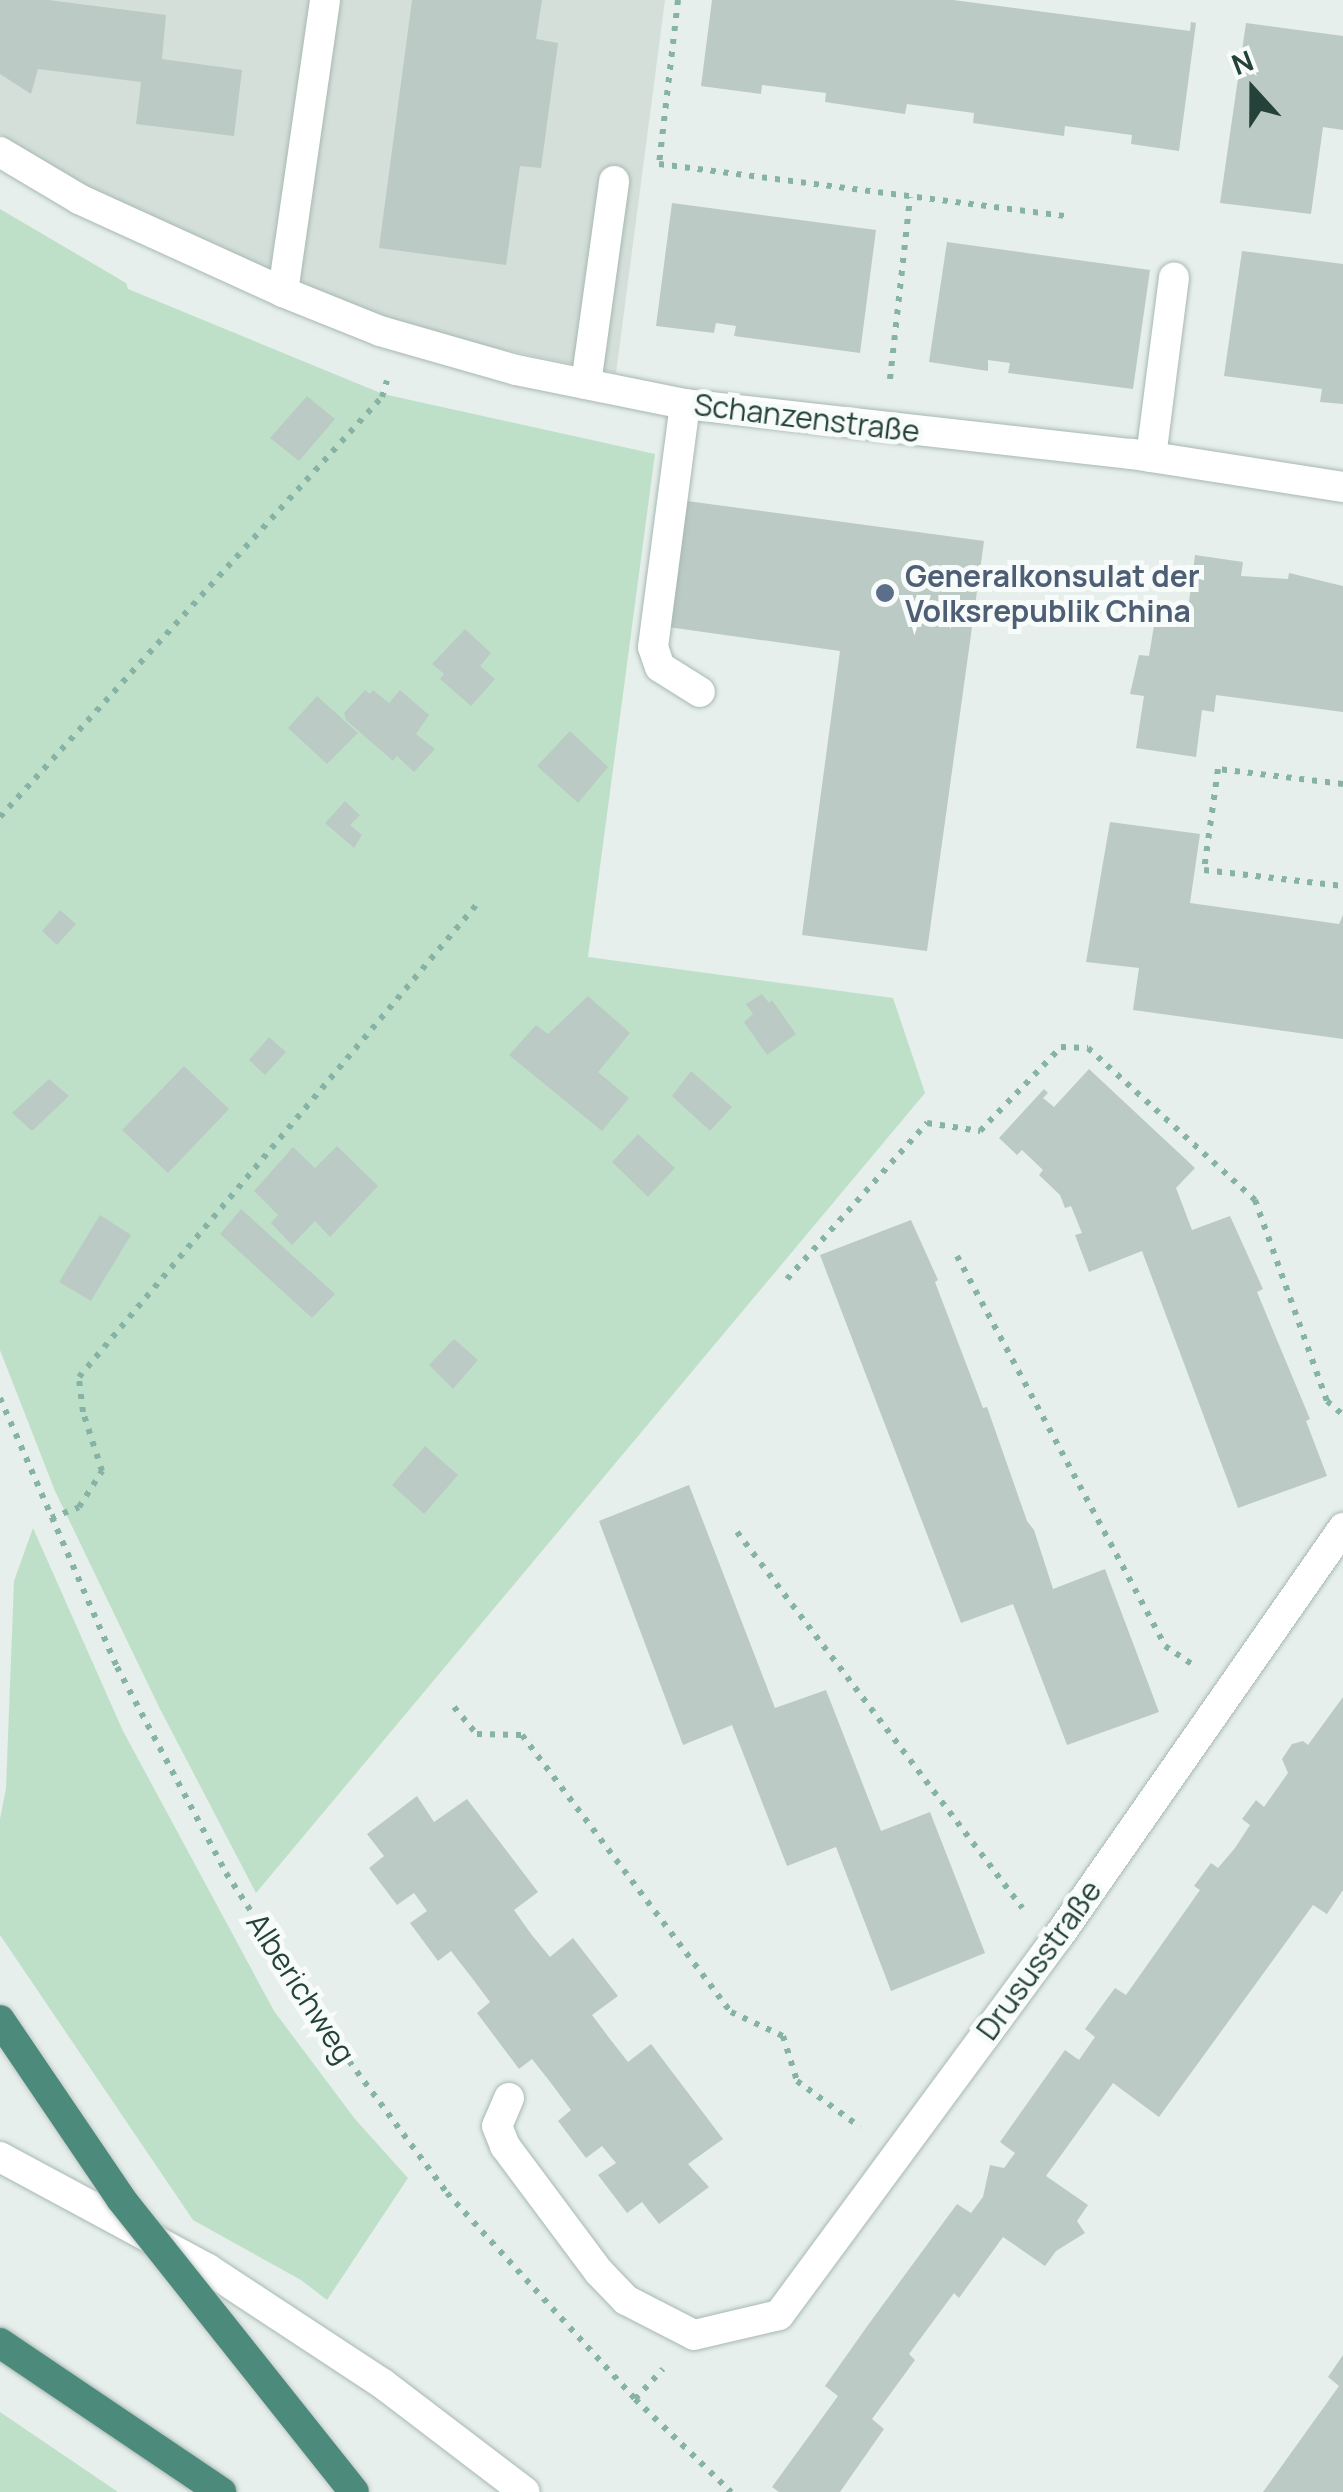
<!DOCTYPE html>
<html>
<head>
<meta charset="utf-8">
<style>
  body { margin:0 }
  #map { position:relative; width:1343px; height:2492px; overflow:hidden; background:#e6efeb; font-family:Manrope,sans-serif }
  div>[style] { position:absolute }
  .built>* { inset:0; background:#d4dfda }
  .green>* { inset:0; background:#bfe0c8 }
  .building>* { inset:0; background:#bbcac4 }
  .path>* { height:6px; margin-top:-3px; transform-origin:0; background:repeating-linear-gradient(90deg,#86b3a5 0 5px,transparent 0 13px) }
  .roads { filter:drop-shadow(0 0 2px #a8b8b2) drop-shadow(0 0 2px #a8b8b2) }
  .service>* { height:30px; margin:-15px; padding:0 15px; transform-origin:15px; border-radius:15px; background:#fff }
  .minor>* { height:30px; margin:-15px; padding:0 15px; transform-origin:15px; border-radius:15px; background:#fff }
  .trunk>* { height:30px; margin:-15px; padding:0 15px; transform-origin:15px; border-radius:15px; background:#4c8a7c }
  .bridges { filter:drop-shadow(0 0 2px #c2cac8) drop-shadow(0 0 2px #c2cac8) }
  .trunk-bridge>* { height:30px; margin:-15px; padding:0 15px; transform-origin:15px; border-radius:15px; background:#4c8a7c }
  .dots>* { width:28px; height:28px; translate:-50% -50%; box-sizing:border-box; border:5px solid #f7fbf9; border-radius:50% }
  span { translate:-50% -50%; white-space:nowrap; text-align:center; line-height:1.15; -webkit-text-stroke:10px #f7fbf9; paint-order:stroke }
  .street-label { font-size:30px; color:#24423a }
  .service-label { font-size:30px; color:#4e5e75; font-weight:700 }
  .left { translate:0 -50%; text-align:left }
  .north { position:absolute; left:1203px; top:40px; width:100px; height:100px; -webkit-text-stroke:8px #f7fbf9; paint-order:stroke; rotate:339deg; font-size:28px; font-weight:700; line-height:40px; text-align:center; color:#24423a }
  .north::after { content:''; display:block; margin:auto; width:35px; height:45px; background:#24423a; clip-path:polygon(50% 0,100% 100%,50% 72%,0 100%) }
</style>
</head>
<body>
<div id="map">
  <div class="built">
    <i style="clip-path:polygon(0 0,665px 0,616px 373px,385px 325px,86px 187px,0 134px)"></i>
  </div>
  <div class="green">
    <i style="clip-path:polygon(0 209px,126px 283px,128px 289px,383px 394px,655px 454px,588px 957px,893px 998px,925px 1093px,256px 1893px,159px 1707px,55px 1491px,0 1350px)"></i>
    <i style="clip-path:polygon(33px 1528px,123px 1731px,274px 2011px,355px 2119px,408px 2178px,327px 2300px,301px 2280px,193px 2220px,0 1935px,0 1819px,6px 1788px,14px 1581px)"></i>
    <i style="clip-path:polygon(0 2412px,118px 2492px,0 2492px)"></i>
  </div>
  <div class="building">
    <i style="clip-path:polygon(0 0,48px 0,166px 15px,162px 59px,242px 70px,234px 136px,136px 124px,141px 82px,38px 69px,31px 94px,0 74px)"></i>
    <i style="clip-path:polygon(412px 0,542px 0,536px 39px,558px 43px,541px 168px,520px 166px,506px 265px,379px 248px)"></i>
    <i style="clip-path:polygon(712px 0,953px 0,1190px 31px,1191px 22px,1196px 23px,1179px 151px,1131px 144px,1132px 135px,1065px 126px,1064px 136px,973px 123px,974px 113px,907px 104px,905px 114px,825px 102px,826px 93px,762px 85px,761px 94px,701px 86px)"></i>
    <i style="clip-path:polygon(1246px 23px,1343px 36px,1343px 130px,1323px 127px,1311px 214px,1220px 203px)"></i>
    <i style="clip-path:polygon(672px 203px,876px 230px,860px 353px,734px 336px,736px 326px,716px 323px,714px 333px,656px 326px)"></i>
    <i style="clip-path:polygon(947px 242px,1150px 270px,1133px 389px,1008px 373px,1010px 363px,988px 360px,988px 371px,929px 362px)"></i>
    <i style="clip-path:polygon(1242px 251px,1343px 264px,1343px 404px,1320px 402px,1322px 389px,1224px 376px)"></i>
    <i style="clip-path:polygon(307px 396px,335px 419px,299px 461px,270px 438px)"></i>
    <i style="clip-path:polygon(687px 501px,984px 541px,927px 951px,802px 935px,840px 651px,668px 627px)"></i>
    <i style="clip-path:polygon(1195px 555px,1243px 562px,1241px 576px,1288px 579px,1289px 573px,1343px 586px,1343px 712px,1216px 695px,1214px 712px,1202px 710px,1196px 757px,1136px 748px,1144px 696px,1130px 694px,1139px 655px,1149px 656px,1157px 607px,1188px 610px)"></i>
    <i style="clip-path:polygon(465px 629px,491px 653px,480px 666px,495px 679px,471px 706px,440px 679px,444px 674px,432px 664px)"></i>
    <i style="clip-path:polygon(365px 690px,370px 694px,373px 690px,389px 703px,400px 690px,429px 715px,416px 734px,435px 749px,414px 772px,397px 756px,393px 761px,346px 720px,344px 713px)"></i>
    <i style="clip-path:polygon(317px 696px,358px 733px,327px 764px,288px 728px)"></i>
    <i style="clip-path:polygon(570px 731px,608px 767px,578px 803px,537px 766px)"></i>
    <i style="clip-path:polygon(345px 801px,360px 815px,350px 825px,362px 835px,354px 848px,325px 823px)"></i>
    <i style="clip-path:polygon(1110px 822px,1200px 834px,1190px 903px,1339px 924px,1343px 915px,1343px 1039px,1133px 1010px,1139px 968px,1086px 962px)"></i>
    <i style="clip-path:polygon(60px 910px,76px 924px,57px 945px,42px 931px)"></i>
    <i style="clip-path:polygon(762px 994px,769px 1003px,772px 1000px,796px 1034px,767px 1055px,744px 1022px,753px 1014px,746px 1004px)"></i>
    <i style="clip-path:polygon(588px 996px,630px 1033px,598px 1072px,629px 1098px,602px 1131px,509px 1055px,536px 1025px,548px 1034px)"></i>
    <i style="clip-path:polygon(269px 1037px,286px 1052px,265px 1075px,249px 1060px)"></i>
    <i style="clip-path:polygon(184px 1066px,229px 1109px,168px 1173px,122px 1130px)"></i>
    <i style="clip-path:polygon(1089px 1069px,1195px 1168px,1176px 1188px,1192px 1230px,1230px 1216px,1263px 1289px,1257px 1292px,1310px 1419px,1306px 1421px,1327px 1476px,1238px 1508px,1142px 1251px,1089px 1272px,1075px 1235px,1082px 1233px,1071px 1206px,1065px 1208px,1060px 1195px,1039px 1175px,1043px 1170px,1022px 1150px,1017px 1155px,999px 1138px,1044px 1089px,1048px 1093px,1043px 1098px,1054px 1107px)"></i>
    <i style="clip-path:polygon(691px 1071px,732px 1107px,710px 1131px,672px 1096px)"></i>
    <i style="clip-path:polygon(49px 1079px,69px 1096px,32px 1131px,12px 1113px)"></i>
    <i style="clip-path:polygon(638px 1134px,675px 1168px,648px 1197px,612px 1162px)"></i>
    <i style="clip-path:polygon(337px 1146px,378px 1186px,330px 1237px,315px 1221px,292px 1245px,271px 1223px,278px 1215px,254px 1191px,293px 1147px,315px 1168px)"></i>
    <i style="clip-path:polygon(241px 1209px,335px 1294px,312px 1318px,220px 1234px)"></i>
    <i style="clip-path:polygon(100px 1215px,131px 1235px,91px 1301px,59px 1282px)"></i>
    <i style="clip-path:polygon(911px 1220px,938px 1280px,935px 1282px,983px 1408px,987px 1407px,1027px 1521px,1034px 1530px,1053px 1589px,1105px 1569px,1159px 1712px,1067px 1745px,1013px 1604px,961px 1623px,820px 1255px)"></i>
    <i style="clip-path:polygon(454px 1339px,478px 1360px,453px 1389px,429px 1365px)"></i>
    <i style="clip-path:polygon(425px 1446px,458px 1475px,424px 1514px,392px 1485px)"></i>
    <i style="clip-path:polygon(689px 1485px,775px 1708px,826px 1690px,881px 1831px,930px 1812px,985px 1953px,891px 1991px,836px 1847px,787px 1866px,732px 1725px,683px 1745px,599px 1521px)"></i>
    <i style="clip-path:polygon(1343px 1697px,1343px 1890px,1327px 1914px,1313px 1905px,1159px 2117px,1113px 2083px,1046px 2176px,1088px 2205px,1077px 2221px,1085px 2233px,1056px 2251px,1045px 2266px,1003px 2237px,959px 2298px,954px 2293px,909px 2354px,915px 2360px,872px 2419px,884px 2429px,840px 2492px,779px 2492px,772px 2487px,838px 2396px,825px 2386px,868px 2325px,957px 2204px,971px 2213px,983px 2197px,990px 2165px,1004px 2168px,1015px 2153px,1000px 2142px,1065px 2050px,1079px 2060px,1095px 2037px,1085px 2029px,1101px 2007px,1115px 1988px,1126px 1995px,1200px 1890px,1194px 1886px,1211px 1863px,1218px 1868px,1235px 1848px,1250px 1825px,1242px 1819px,1256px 1800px,1264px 1807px,1288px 1773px,1282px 1759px,1292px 1744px,1303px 1741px,1308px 1745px)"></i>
    <i style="clip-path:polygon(417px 1796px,434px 1822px,467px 1799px,538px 1892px,514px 1910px,531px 1934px,550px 1957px,573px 1938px,618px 1996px,592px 2015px,610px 2039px,628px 2062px,651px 2044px,723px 2139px,688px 2164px,709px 2187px,659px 2224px,642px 2202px,627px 2213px,598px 2175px,616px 2163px,602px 2146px,586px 2158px,558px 2121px,571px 2110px,551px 2083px,532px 2059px,519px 2069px,477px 2013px,490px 2002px,472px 1978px,451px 1951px,438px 1961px,410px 1923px,427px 1911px,414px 1893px,397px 1905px,369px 1868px,384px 1856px,367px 1834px)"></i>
    <i style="clip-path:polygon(1343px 2355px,1343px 2492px,1263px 2492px,1339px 2386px,1328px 2377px)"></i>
  </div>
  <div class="path">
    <i style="left:678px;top:0;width:165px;rotate:96.6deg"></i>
    <i style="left:659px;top:164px;width:414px;rotate:7.3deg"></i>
    <i style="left:890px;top:379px;width:183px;rotate:-83.7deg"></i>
    <i style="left:1343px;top:784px;width:126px;rotate:-173.2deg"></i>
    <i style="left:1218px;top:769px;width:102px;rotate:97.9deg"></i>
    <i style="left:1204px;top:870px;width:140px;rotate:6.6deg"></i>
    <i style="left:0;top:817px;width:568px;rotate:-47.71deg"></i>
    <i style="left:382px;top:397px;width:17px;rotate:-73deg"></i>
    <i style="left:957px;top:1256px;width:442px;rotate:61.9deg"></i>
    <i style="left:1165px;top:1646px;width:34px;rotate:34deg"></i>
    <i style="left:787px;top:1279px;width:210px;rotate:-48.1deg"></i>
    <i style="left:927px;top:1123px;width:54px;rotate:8.6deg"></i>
    <i style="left:980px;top:1131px;width:117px;rotate:-46deg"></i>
    <i style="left:1061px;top:1047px;width:27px;rotate:2deg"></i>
    <i style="left:1088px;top:1048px;width:226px;rotate:42.3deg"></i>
    <i style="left:1255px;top:1200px;width:214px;rotate:70.3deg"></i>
    <i style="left:1327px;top:1401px;width:21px;rotate:41deg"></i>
    <i style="left:0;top:1398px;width:293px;rotate:66.5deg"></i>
    <i style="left:117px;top:1667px;width:233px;rotate:62.1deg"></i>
    <i style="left:226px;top:1873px;width:225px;rotate:56.8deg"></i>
    <i style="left:349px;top:2061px;width:164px;rotate:53.4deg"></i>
    <i style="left:447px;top:2193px;width:279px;rotate:47.6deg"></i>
    <i style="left:635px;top:2399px;width:134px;rotate:44.1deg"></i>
    <i style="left:51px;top:1518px;width:30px;rotate:-21deg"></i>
    <i style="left:79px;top:1507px;width:43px;rotate:-57.4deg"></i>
    <i style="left:102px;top:1471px;width:62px;rotate:-107.9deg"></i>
    <i style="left:83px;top:1412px;width:35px;rotate:-97deg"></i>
    <i style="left:79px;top:1377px;width:618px;rotate:-49.92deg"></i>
    <i style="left:737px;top:1532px;width:472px;rotate:52.8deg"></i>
    <i style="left:454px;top:1707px;width:35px;rotate:50deg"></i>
    <i style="left:477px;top:1734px;width:45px;rotate:1.3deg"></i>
    <i style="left:522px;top:1735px;width:347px;rotate:53deg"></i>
    <i style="left:731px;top:2012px;width:57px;rotate:24.8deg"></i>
    <i style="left:783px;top:2036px;width:47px;rotate:72.7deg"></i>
    <i style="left:797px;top:2081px;width:78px;rotate:36.1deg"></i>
    <i style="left:635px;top:2399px;width:41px;rotate:-47deg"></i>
  </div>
  <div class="roads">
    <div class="service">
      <i style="left:586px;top:384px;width:205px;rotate:-82.1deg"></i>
      <i style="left:685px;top:404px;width:245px;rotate:97.5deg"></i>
      <i style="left:653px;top:647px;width:21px;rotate:71deg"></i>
      <i style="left:660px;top:667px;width:47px;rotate:32deg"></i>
      <i style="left:1151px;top:457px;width:181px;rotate:-82.7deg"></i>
      <i style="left:509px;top:2098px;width:30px;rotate:113deg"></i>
      <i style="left:497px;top:2126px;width:22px;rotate:68deg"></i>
      <i style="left:505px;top:2146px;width:157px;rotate:53.3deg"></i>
      <i style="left:599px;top:2272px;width:39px;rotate:46deg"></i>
      <i style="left:626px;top:2300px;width:76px;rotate:27.2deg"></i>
    </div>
    <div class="minor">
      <i style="left:0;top:152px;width:92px;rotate:30.7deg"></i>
      <i style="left:79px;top:199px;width:224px;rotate:24.5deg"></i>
      <i style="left:283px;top:292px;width:105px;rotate:21.9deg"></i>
      <i style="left:380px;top:331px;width:141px;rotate:16deg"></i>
      <i style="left:516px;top:370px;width:172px;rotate:11.4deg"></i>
      <i style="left:685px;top:404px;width:450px;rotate:6.4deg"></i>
      <i style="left:1132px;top:454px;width:214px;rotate:8.9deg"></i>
      <i style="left:283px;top:292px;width:295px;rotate:-81.8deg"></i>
      <i style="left:0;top:2157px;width:236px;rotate:28.3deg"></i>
      <i style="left:208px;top:2269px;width:209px;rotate:33.3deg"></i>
      <i style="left:383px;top:2384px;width:178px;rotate:37.3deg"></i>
      <i style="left:694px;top:2335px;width:87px;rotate:-13.2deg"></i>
      <i style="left:779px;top:2315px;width:470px;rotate:-53.6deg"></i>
      <i style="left:1058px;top:1937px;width:499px;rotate:-55.1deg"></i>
    </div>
    <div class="trunk">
      <i style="left:0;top:2343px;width:267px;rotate:34deg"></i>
    </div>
  </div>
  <div class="bridges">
    <div class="trunk-bridge">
      <i style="left:0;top:2020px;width:216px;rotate:55.9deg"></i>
      <i style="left:121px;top:2199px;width:374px;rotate:51.5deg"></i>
    </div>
  </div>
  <div class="dots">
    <i style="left:885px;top:593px;background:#5c6f8a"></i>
  </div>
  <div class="street-label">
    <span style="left:807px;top:418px;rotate:7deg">Schanzenstraße</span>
    <span style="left:1039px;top:1960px;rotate:-54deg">Drususstraße</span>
    <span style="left:301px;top:1988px;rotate:57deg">Alberichweg</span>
  </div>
  <div class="service-label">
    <span class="left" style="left:905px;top:593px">Generalkonsulat der<br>Volksrepublik China</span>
  </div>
  <div class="north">N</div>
</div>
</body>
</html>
